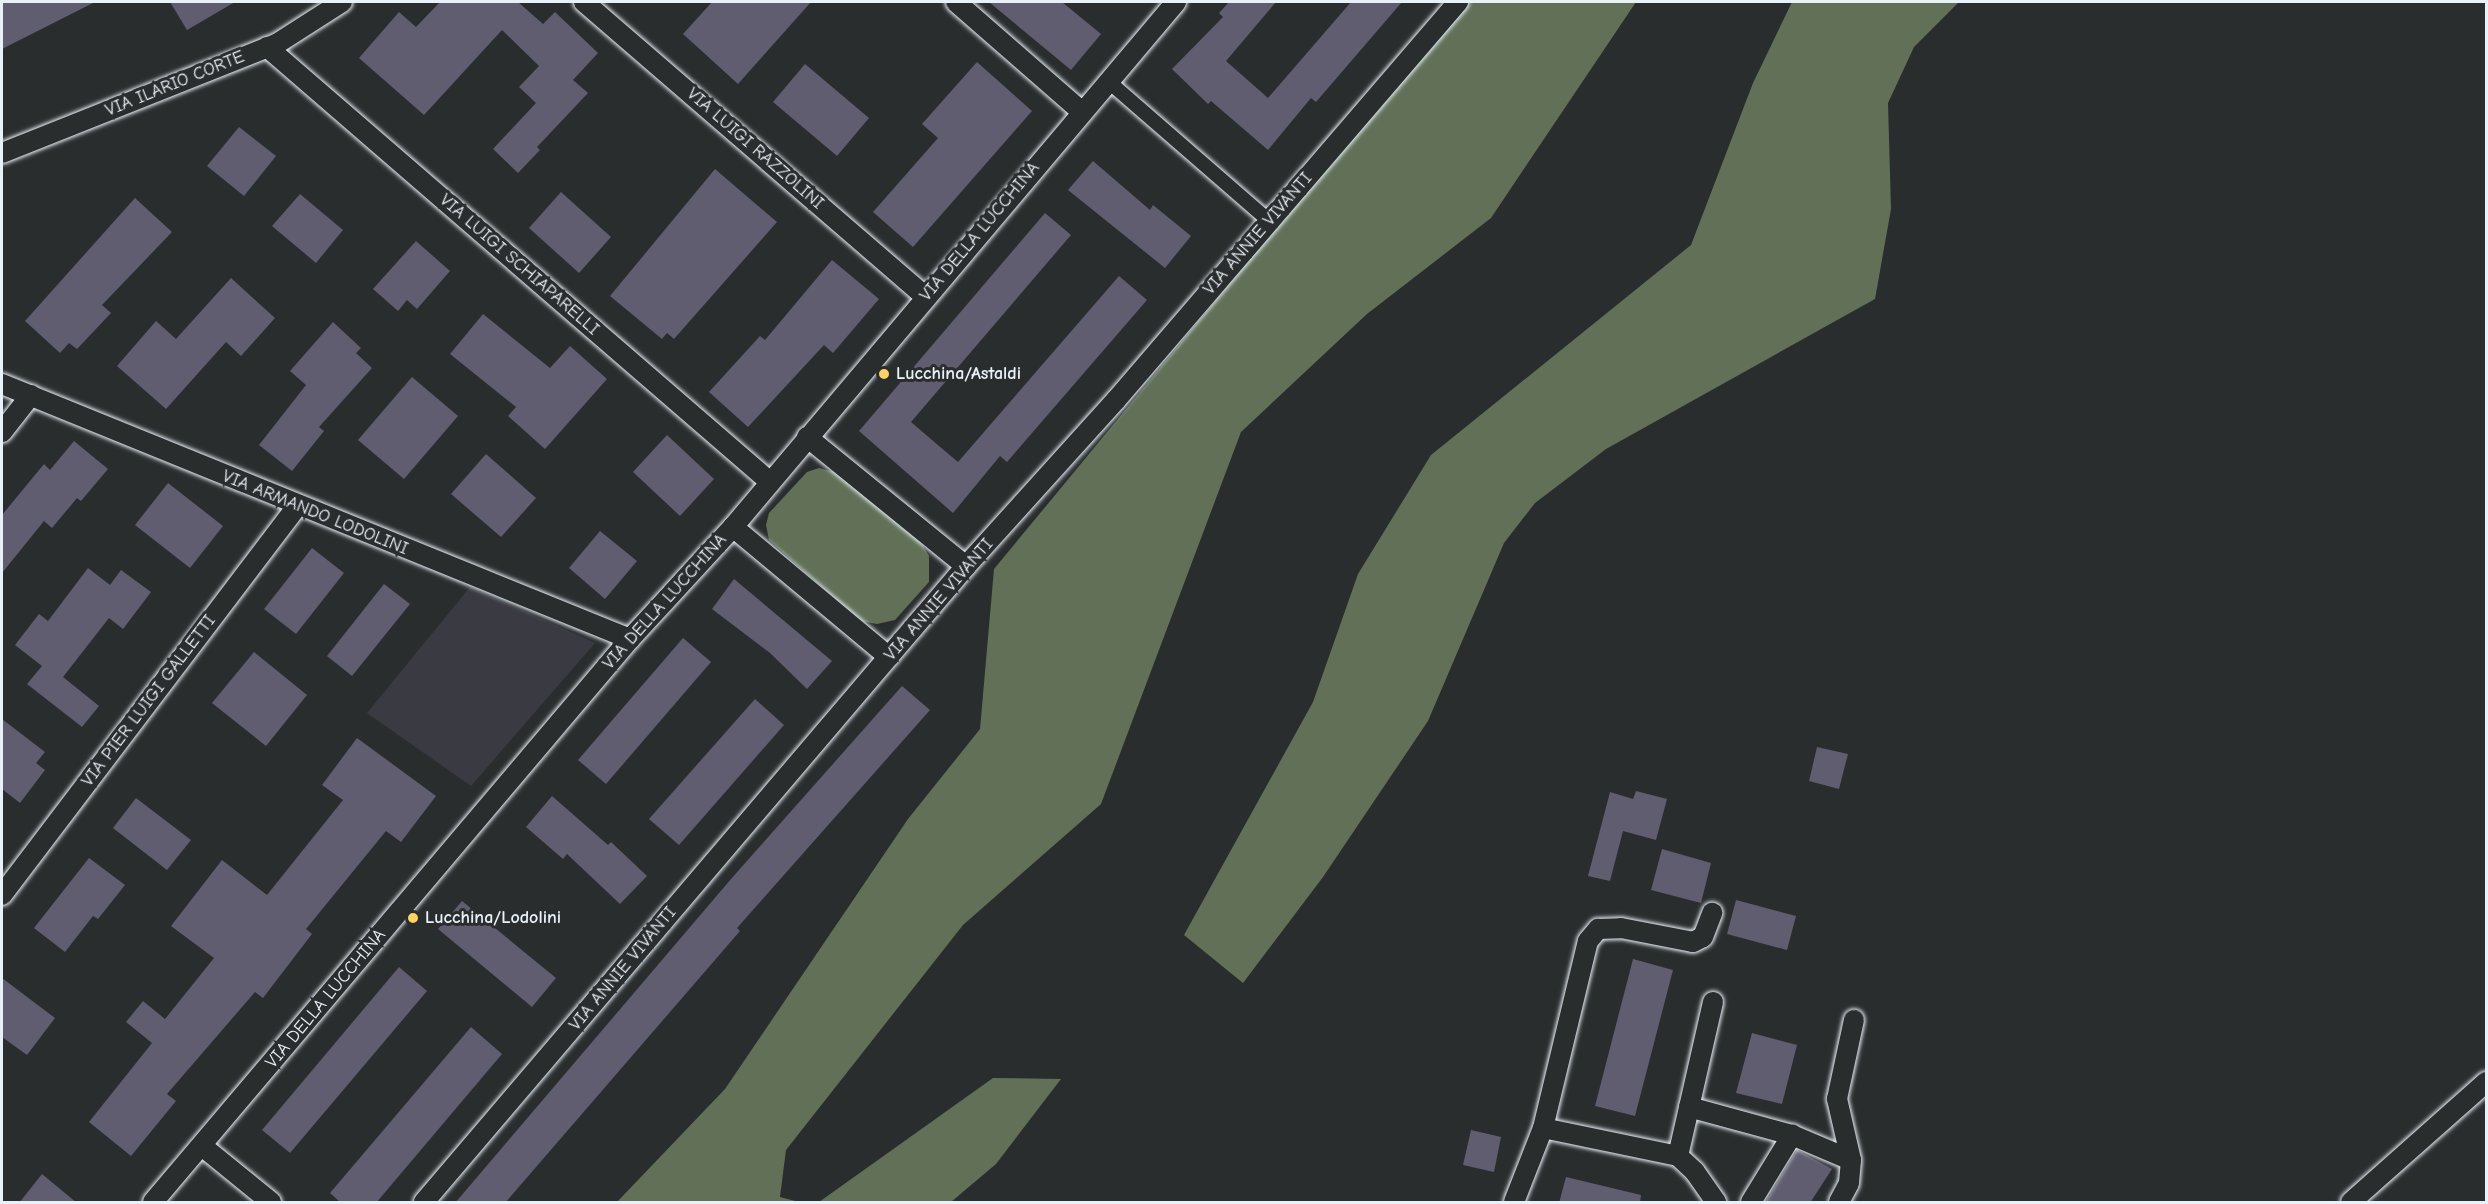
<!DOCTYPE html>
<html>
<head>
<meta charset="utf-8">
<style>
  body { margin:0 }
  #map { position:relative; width:2488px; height:1204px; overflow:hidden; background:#2a2d2e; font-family:"Comic Neue",sans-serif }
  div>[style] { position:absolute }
  .built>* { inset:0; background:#3a3b42 }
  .green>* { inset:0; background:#617057 }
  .building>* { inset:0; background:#5f5d6f }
  .roads { filter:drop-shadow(0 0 2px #e8f1f8) drop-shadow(0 0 2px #e8f1f8) }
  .pedestrian>* { height:14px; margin:-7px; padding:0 7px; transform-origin:7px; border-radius:7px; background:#2a2d2e }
  .minor>* { height:20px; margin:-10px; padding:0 10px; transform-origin:10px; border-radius:10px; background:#2a2d2e }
  .dots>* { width:16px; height:16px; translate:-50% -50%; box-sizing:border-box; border:3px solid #2a2d2e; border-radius:50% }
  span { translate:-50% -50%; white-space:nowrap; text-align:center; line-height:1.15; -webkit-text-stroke:6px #2a2d2e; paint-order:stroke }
  .street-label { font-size:18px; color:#e8f1f8 }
  .poi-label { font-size:18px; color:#e8f1f8; font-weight:700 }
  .left { translate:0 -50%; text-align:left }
  .frame { position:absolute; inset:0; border:3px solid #e8f1f8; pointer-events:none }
</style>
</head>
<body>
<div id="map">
  <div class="built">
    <i style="clip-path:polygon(470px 587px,595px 643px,471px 786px,367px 713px)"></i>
  </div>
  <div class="green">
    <i style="clip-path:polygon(1470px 2px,1636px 2px,1491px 218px,1367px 314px,1241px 432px,1101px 804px,963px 925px,786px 1150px,780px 1197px,799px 1202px,617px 1202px,725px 1089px,908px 819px,980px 729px,994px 569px,1322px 172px)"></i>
    <i style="clip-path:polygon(1792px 2px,1959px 2px,1914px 47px,1888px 103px,1891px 209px,1875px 299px,1606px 449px,1535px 503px,1504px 543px,1428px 721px,1323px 877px,1243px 983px,1184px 935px,1313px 702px,1358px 574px,1431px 455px,1691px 245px,1753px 83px)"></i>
    <i style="clip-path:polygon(819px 468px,838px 473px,921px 543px,929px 556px,929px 582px,895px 620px,877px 624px,861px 621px,769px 540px,766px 525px,769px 513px,807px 472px)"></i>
    <i style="clip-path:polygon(993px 1078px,1061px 1079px,996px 1164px,951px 1202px,819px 1202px)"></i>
  </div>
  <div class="building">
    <i style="clip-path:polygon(2px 2px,95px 2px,2px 49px)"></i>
    <i style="clip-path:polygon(170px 2px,235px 2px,187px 30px)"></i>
    <i style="clip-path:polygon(440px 2px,518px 2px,543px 24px,555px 12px,598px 53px,573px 80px,588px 93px,537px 147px,540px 150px,518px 173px,493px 149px,536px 103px,519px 87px,539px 66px,502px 30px,424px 115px,359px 58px,399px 12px,416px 27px)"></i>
    <i style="clip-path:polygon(712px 2px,811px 2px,738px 84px,683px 34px)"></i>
    <i style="clip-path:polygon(989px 2px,1062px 2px,1101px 34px,1071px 70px)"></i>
    <i style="clip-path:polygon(1229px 2px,1276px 2px,1226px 61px,1268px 98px,1351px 2px,1402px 2px,1316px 102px,1311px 98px,1268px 150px,1211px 101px,1208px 104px,1172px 69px,1223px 17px,1219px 13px)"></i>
    <i style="clip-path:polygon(977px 62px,1032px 111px,913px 247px,873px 212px,938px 138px,922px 124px)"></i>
    <i style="clip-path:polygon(805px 64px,869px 118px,837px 156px,773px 102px)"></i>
    <i style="clip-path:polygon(239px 127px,276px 156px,244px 196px,207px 166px)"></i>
    <i style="clip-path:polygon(1093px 161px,1150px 210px,1153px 205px,1191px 236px,1165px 268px,1068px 190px)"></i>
    <i style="clip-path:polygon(715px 169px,777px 222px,674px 339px,667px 333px,662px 339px,610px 296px)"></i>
    <i style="clip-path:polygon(561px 192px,611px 237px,579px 273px,529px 228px)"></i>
    <i style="clip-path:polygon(300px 194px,343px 230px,316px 263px,272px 226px)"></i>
    <i style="clip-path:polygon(135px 198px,172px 232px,102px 305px,111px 313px,77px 349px,69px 343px,60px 353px,25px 321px)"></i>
    <i style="clip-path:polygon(1045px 213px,1071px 235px,911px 422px,939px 446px,958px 462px,1119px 276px,1147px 300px,1007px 462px,1000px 456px,953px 513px,859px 431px)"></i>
    <i style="clip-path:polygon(416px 241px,450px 271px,417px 309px,407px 300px,398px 311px,373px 289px)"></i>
    <i style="clip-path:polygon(832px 260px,879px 299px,833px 353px,824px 345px,748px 427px,709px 392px,760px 336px,765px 340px)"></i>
    <i style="clip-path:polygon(231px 278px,275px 318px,241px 356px,226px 342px,166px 409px,117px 366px,156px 321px,176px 339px)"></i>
    <i style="clip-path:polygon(483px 314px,550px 368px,570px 346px,607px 379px,545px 449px,508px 416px,516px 407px,450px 354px)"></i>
    <i style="clip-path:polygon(333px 322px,361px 348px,356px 353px,372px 368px,319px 427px,324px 431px,292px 471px,259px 445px,306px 385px,290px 371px)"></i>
    <i style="clip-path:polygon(412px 377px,458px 416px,404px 479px,358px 440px)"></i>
    <i style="clip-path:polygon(667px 435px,714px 479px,680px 516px,633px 472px)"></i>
    <i style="clip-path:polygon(74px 441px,108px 469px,81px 501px,77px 498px,52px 528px,44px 521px,2px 573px,2px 515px,44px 464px,50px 470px)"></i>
    <i style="clip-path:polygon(486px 454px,536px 498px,501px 537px,451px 494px)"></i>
    <i style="clip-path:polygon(168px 483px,223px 526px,190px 568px,135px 525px)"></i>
    <i style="clip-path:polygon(600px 531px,637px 561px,605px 599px,569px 568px)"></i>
    <i style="clip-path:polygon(312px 548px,344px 573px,296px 634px,264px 609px)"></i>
    <i style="clip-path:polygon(88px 568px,110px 585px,121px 570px,151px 592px,123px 629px,109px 618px,63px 677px,99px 706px,82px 727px,27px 684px,42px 666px,15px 645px,39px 614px,48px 621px)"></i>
    <i style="clip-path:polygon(734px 579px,832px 661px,807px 689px,770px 653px,712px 609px)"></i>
    <i style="clip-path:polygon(384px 584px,410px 604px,352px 676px,327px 656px)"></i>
    <i style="clip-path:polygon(683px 638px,711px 662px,606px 784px,578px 760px)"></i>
    <i style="clip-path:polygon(254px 652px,307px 695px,266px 746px,212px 703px)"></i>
    <i style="clip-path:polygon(902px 686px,930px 710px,737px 928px,740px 931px,505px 1203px,455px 1203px,731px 879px)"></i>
    <i style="clip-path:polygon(755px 699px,784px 725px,679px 845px,649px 819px)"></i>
    <i style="clip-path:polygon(2px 719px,45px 752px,36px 763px,45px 770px,20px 803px,2px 789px)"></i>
    <i style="clip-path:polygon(357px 738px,436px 796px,401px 842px,386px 831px,306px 929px,312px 934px,263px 998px,255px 992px,167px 1094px,176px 1101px,131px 1156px,89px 1122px,152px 1043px,126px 1022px,143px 1001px,165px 1019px,214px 958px,171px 926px,222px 860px,267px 895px,343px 800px,322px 785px)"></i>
    <i style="clip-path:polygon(1817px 747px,1848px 754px,1839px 789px,1809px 781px)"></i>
    <i style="clip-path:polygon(1636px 791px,1667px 799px,1656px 840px,1623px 831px,1610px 881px,1588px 876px,1610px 792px,1633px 799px)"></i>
    <i style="clip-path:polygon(552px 796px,608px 845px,611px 842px,647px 876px,620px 904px,567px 854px,563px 859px,526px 827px)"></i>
    <i style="clip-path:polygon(136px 798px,191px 840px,167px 870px,113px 828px)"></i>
    <i style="clip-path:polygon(1662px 849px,1711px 863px,1701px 903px,1651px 890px)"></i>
    <i style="clip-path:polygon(89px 858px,125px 885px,98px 919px,93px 916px,65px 952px,34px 928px)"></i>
    <i style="clip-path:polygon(1736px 900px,1796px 916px,1787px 950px,1727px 934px)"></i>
    <i style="clip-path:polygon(462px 901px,556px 978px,532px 1007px,438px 929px)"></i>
    <i style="clip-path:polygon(1633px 959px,1673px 970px,1635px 1116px,1595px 1106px)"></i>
    <i style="clip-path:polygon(399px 967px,427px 991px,290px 1153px,262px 1130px)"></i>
    <i style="clip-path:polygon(2px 978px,55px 1018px,27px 1055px,2px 1037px)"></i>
    <i style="clip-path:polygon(471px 1027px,502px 1054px,376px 1203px,341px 1203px,330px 1193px)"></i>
    <i style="clip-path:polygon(1752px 1033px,1797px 1045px,1782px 1104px,1736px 1093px)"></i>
    <i style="clip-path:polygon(1471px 1130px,1501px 1137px,1494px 1172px,1463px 1165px)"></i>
    <i style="clip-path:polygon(1797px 1150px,1832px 1169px,1810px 1203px,1765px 1203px)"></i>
    <i style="clip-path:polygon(42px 1174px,77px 1203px,19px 1203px)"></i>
    <i style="clip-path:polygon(1566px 1177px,1641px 1195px,1640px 1203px,1559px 1203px)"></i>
  </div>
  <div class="roads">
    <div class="pedestrian">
      <i style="left:1108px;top:81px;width:213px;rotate:41deg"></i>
    </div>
    <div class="minor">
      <i style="left:584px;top:2px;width:452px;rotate:40.8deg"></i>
      <i style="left:956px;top:2px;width:167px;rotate:41.1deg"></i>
      <i style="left:267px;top:47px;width:665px;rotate:40.85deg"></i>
      <i style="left:2px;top:153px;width:297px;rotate:-21.7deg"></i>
      <i style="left:278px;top:43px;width:76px;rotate:-32.6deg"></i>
      <i style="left:2px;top:384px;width:678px;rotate:22.1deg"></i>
      <i style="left:2px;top:432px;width:47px;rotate:-51.9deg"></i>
      <i style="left:807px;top:437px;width:205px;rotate:39.1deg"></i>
      <i style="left:733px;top:527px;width:203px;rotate:39.8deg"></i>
      <i style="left:2px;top:895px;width:487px;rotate:-52.8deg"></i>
      <i style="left:1689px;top:1107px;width:107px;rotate:15.2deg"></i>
      <i style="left:1543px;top:1128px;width:138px;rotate:11.7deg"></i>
      <i style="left:1678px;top:1156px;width:158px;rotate:-77.2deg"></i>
      <i style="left:202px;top:1146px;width:89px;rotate:39.1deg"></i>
      <i style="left:1678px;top:1156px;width:23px;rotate:43deg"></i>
      <i style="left:1695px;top:1172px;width:37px;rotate:55deg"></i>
      <i style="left:153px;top:1202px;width:738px;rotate:-49.73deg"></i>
      <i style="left:630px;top:639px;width:152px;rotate:-47.4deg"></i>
      <i style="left:733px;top:527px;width:687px;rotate:-49.84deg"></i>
      <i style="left:424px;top:1202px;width:836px;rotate:-49.56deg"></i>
      <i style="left:966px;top:566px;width:224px;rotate:-47.9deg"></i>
      <i style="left:1116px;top:400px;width:525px;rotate:-49.33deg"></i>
      <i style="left:1514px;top:1202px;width:79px;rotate:-68.6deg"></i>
      <i style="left:1543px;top:1128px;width:192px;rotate:-76.5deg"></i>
      <i style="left:1588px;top:941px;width:16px;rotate:-50deg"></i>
      <i style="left:1598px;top:929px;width:23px;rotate:-2deg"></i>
      <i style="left:1621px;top:928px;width:73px;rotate:11deg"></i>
      <i style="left:1693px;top:942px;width:11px;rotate:-27deg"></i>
      <i style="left:1703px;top:937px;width:26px;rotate:-69deg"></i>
      <i style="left:1751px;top:1202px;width:79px;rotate:-58.5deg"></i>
      <i style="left:1792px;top:1135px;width:64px;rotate:23deg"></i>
      <i style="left:1839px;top:1202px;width:21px;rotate:-62deg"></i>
      <i style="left:1849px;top:1183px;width:23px;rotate:-85deg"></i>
      <i style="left:1851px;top:1160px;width:63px;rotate:-102.9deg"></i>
      <i style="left:1837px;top:1099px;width:81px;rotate:-77.9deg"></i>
      <i style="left:2351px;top:1202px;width:181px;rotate:-41.6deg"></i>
    </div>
  </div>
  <div class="dots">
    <i style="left:884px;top:374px;background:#ffd166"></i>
    <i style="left:413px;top:918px;background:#ffd166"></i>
  </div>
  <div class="street-label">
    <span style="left:175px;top:84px;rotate:-22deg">VIA ILARIO CORTE</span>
    <span style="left:755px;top:149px;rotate:41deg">VIA LUIGI RAZZOLINI</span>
    <span style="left:980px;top:232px;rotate:-50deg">VIA DELLA LUCCHINA</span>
    <span style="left:1258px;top:234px;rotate:-49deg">VIA ANNIE VIVANTI</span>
    <span style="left:519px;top:265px;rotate:41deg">VIA LUIGI SCHIAPARELLI</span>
    <span style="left:315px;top:513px;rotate:22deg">VIA ARMANDO LODOLINI</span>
    <span style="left:939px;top:600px;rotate:-49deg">VIA ANNIE VIVANTI</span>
    <span style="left:665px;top:602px;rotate:-48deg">VIA DELLA LUCCHINA</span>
    <span style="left:149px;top:701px;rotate:-53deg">VIA PIER LUIGI GALLETTI</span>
    <span style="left:623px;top:969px;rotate:-50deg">VIA ANNIE VIVANTI</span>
    <span style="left:326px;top:999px;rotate:-50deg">VIA DELLA LUCCHINA</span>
  </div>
  <div class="poi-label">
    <span class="left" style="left:896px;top:374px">Lucchina/Astaldi</span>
    <span class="left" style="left:425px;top:918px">Lucchina/Lodolini</span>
  </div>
  <div class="frame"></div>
</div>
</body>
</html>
